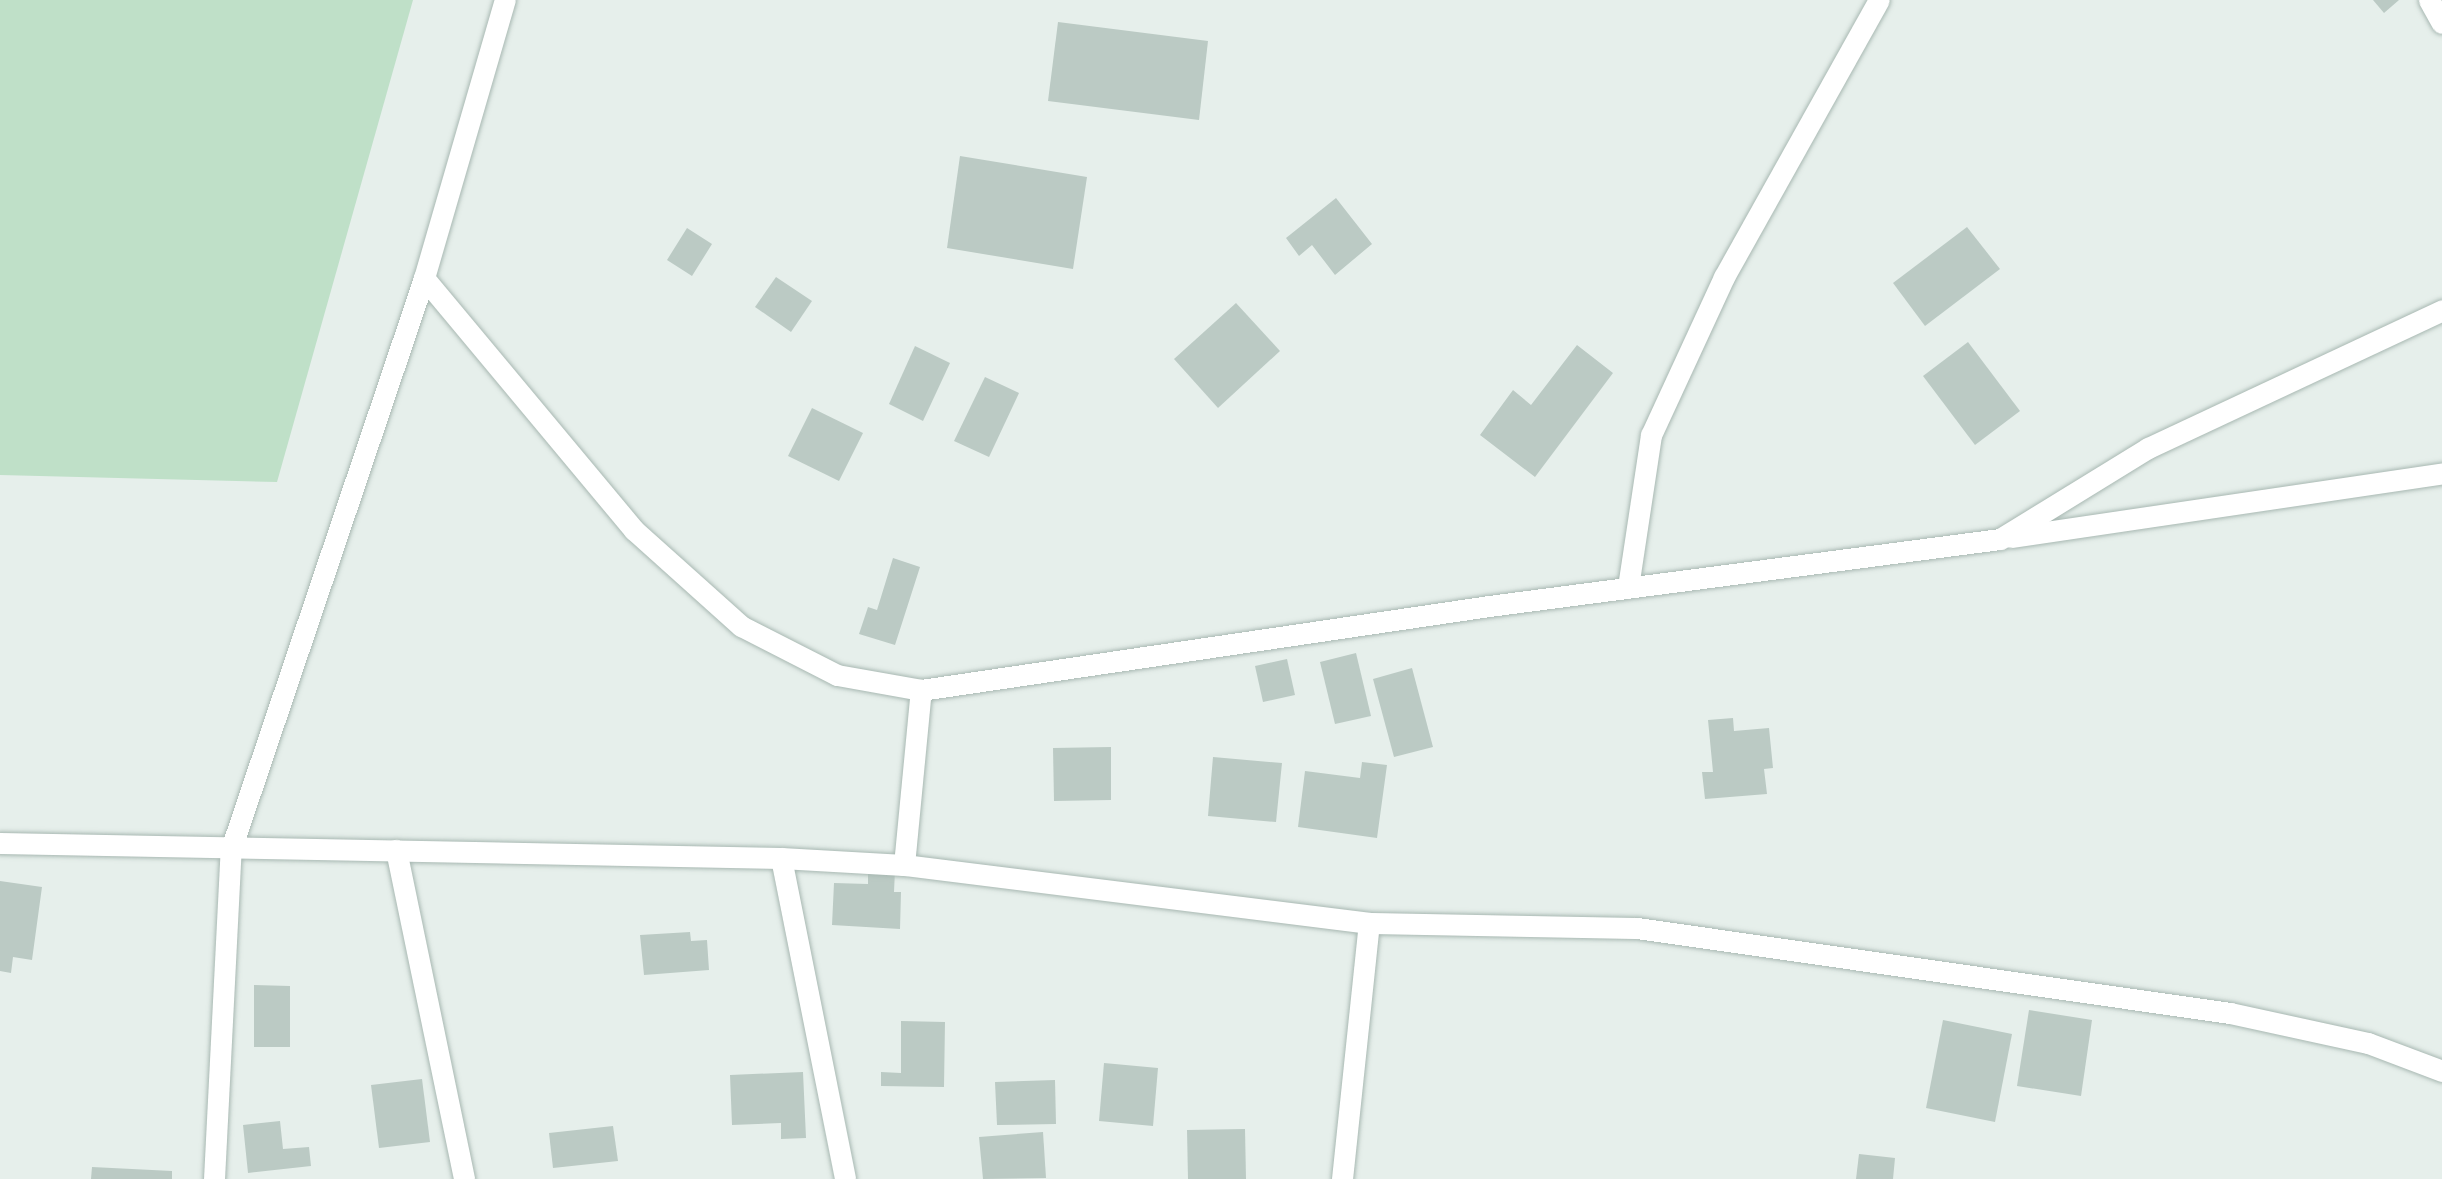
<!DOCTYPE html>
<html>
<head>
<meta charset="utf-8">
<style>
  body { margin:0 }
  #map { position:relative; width:2442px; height:1179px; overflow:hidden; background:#e6efeb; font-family:Rubik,sans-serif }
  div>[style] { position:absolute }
  .green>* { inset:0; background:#bfe0c8 }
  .building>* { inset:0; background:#bbcac4 }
  .roads { filter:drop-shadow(0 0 2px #a8b8b2) drop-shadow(0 0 2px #a8b8b2) }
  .minor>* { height:21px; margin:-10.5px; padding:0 10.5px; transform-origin:10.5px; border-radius:10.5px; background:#fff }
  span { translate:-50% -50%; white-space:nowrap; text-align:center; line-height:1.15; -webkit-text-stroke:6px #f7fbf9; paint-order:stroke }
</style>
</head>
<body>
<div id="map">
  <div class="green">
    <i style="clip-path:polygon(0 0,413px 0,277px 482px,0 475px)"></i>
  </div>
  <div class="building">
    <i style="clip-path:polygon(2373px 0,2399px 0,2384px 13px)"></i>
    <i style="clip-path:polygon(1058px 22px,1208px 41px,1199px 120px,1048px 101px)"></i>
    <i style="clip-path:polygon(960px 156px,1087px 177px,1073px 269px,947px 248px)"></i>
    <i style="clip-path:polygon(1336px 198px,1372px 244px,1335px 275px,1312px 245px,1299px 256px,1286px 238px)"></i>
    <i style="clip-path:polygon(1967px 227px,2000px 269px,1925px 326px,1893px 283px)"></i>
    <i style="clip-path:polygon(687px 228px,712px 244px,692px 276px,667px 260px)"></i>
    <i style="clip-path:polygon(776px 277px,812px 301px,791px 332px,755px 307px)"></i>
    <i style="clip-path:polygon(1236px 303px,1280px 351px,1218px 408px,1174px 359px)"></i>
    <i style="clip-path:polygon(1968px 342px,2020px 411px,1975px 445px,1923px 376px)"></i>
    <i style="clip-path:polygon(1577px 345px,1613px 373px,1535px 477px,1480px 435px,1513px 390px,1531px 405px)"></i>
    <i style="clip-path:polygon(915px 346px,950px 363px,923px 421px,889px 404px)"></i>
    <i style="clip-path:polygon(985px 377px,1019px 393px,989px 457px,954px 441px)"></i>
    <i style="clip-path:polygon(812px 408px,863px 433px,839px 481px,788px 456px)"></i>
    <i style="clip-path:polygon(893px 558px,920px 567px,895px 645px,859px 634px,868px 607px,877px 610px)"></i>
    <i style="clip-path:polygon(1356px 653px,1371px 716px,1335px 724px,1320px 662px)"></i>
    <i style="clip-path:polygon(1287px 659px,1295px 695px,1263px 702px,1255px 666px)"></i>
    <i style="clip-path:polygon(1412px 668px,1433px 747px,1394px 757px,1373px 679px)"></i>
    <i style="clip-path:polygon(1733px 718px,1734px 731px,1769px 728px,1773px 768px,1764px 769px,1767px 794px,1705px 799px,1702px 772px,1713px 772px,1708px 720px)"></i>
    <i style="clip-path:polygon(1111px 747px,1111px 800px,1054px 801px,1053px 748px)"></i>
    <i style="clip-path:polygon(1213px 757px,1282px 763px,1276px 822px,1208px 816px)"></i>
    <i style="clip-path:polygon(1362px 762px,1387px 765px,1377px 838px,1298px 827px,1305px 771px,1360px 778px)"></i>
    <i style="clip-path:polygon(868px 868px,895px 870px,894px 892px,901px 892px,900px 929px,832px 925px,834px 883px,868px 884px)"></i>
    <i style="clip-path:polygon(0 881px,42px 887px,32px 960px,13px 957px,11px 973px,0 971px)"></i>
    <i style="clip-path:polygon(690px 932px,691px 941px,707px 940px,709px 970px,644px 975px,640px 935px)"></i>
    <i style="clip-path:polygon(254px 985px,290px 986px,290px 1047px,254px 1047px)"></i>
    <i style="clip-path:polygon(2029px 1010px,2092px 1020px,2081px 1096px,2017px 1086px)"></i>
    <i style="clip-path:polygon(1943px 1020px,2012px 1034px,1995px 1122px,1926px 1108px)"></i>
    <i style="clip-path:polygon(901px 1021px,945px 1022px,944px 1087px,881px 1086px,881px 1072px,901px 1073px)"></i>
    <i style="clip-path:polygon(1104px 1063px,1158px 1068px,1153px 1126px,1099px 1121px)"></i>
    <i style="clip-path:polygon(803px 1072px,806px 1138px,781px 1139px,781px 1123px,732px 1125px,730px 1075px)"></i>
    <i style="clip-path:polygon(422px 1079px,430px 1142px,379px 1148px,371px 1085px)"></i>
    <i style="clip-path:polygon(1055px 1080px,1056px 1124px,997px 1125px,995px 1082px)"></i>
    <i style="clip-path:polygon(280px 1121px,283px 1149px,309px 1147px,311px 1166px,248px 1173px,243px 1125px)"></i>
    <i style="clip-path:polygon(613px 1126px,618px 1161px,553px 1168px,549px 1133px)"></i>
    <i style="clip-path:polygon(1245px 1129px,1246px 1179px,1188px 1179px,1187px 1130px)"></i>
    <i style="clip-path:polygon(1043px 1132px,1046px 1178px,983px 1179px,979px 1137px)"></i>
    <i style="clip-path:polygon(1859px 1154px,1895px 1158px,1893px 1179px,1856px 1179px)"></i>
    <i style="clip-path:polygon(92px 1167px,172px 1171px,172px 1179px,91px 1179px)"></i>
  </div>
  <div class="roads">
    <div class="minor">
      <i style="left:2429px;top:0;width:26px;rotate:61deg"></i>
      <i style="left:424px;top:278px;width:328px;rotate:50.2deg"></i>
      <i style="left:634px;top:530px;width:144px;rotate:41.9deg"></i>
      <i style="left:741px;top:626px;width:108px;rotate:27deg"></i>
      <i style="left:837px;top:675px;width:85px;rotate:10.1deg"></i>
      <i style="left:2011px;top:537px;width:436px;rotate:-8.4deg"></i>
      <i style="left:1628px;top:587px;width:154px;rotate:-81.4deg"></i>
      <i style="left:1651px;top:435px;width:174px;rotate:-65.2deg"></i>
      <i style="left:1724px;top:277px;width:317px;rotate:-60.8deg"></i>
      <i style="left:0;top:843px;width:781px;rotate:1.1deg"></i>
      <i style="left:781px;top:858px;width:123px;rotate:3.3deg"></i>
      <i style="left:904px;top:865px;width:469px;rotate:7.1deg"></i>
      <i style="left:1369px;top:923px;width:268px;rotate:1.1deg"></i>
      <i style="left:1637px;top:928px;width:599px;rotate:8.16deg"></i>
      <i style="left:2230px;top:1013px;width:141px;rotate:12.3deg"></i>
      <i style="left:2368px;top:1043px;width:79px;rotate:20.7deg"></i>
      <i style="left:396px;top:850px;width:336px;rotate:78.3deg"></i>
      <i style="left:781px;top:858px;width:327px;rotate:78.7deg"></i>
      <i style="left:904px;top:865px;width:176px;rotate:-84.5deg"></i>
      <i style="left:921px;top:690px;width:574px;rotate:-8.41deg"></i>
      <i style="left:1489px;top:606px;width:515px;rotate:-7.47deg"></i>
      <i style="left:2000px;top:539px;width:174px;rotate:-31.6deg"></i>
      <i style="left:2148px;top:448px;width:325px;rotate:-25.1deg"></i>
      <i style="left:214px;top:1179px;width:330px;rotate:-87.1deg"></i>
      <i style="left:231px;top:849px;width:603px;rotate:-71.32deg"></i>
      <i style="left:424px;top:278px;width:290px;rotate:-73.8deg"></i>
      <i style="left:1342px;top:1179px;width:257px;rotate:-84deg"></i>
    </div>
  </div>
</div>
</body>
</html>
